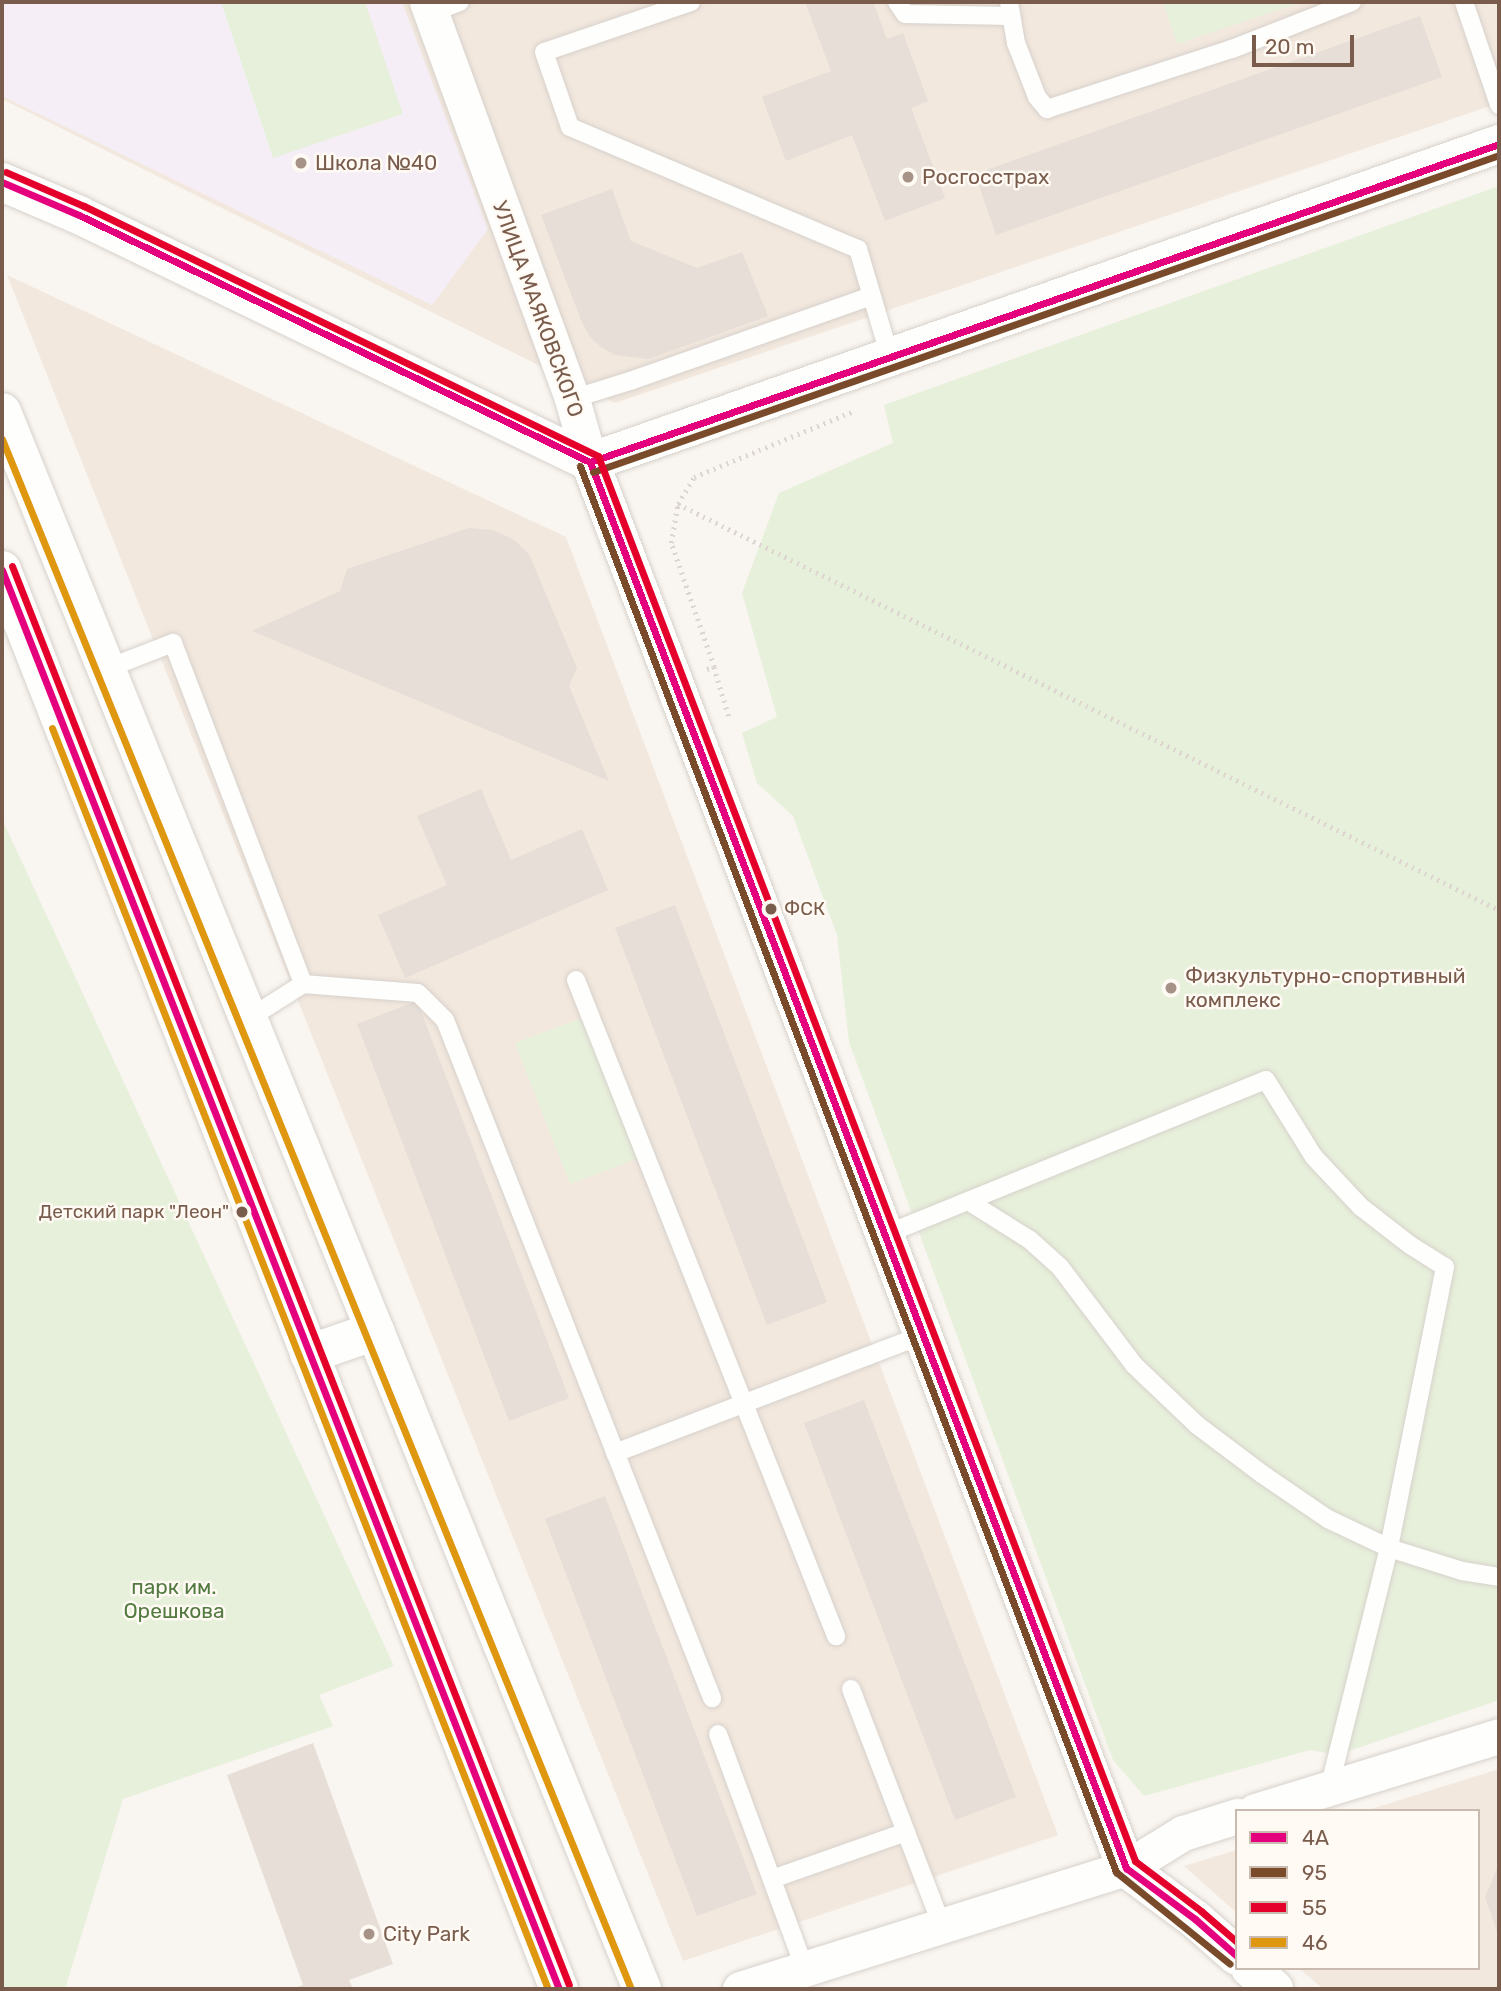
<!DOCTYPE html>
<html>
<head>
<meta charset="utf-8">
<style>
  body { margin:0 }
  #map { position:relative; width:1501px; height:1991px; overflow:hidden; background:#f9f5f0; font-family:Rubik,sans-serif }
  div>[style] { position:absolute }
  .residential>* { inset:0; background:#f2e8de }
  .education>* { inset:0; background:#f6eef6 }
  .green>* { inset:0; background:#e7f0db }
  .building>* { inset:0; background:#e6ded7 }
  .path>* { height:4.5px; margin-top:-2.25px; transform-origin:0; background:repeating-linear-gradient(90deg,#dcd5d0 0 2px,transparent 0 7px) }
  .roads { filter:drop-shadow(0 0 2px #d7d1cb) drop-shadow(0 0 2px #d7d1cb) }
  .lane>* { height:18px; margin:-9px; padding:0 9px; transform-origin:9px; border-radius:9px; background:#fefefd }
  .street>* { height:35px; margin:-17.5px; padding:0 17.5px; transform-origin:17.5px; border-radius:17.5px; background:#fefefd }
  .secondary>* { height:38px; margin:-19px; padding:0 19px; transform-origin:19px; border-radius:19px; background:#fefefd }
  .bus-1>* { height:7px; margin:-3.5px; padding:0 3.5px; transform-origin:3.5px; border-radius:3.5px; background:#e5007d }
  .bus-2>* { height:7px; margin:-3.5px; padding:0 3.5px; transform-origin:3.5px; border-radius:3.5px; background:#7a4b2a }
  .bus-3>* { height:7px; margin:-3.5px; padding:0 3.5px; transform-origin:3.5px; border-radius:3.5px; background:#e4002b }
  .bus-4>* { height:7px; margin:-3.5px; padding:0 3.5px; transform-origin:3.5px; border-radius:3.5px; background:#de970f }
  .dots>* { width:19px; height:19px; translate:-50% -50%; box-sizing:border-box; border:4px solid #fffaf3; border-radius:50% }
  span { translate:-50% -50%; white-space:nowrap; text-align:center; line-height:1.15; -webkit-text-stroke:5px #fffaf3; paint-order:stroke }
  .bus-label { font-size:19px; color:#7a5c4d }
  .left { translate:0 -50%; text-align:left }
  .right { translate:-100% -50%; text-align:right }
  .poi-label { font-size:21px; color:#7a5c4d }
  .street-label { font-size:21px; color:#7a5c4d }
  .park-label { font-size:21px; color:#537a41 }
  .frame { position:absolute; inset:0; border:4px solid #7a5c4d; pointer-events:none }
  .legend { position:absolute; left:1235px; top:1809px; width:245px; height:161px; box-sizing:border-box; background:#fffaf3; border:2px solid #cabbb1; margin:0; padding:9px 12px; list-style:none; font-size:21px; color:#7a5c4d }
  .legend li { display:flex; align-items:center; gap:14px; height:35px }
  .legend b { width:35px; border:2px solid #cabbb1 }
  .scale { position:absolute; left:1252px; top:35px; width:102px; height:32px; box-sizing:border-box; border:4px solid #7a5c4d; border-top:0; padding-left:9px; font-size:21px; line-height:24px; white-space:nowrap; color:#7a5c4d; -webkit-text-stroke:5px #fffaf3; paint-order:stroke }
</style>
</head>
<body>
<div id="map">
  <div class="residential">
    <i style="clip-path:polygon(2px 2px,1499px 2px,1499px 103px,615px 403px,2px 99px)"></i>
    <i style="clip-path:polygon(7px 275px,566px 537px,1058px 1835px,683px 1961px)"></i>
    <i style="clip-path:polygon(1499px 1769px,1499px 1989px,1323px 1989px,1299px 1968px,1478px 1968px,1478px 1811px,1365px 1811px)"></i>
    <i style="clip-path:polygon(1237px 1850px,1237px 1913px,1184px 1866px)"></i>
  </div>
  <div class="education">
    <i style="clip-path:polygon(2px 2px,402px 2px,488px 229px,432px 305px,2px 96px)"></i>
  </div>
  <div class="green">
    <i style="clip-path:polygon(221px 2px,365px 2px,403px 114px,273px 158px)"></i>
    <i style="clip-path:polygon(1163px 2px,1302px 2px,1177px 44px)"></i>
    <i style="clip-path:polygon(1499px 186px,1499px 1700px,1337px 1755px,1310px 1750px,1144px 1796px,1113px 1760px,849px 1042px,837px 935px,793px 816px,757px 783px,742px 733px,777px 717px,742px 593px,779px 493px,893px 443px,884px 405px)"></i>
    <i style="clip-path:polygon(2px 819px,394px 1666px,319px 1695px,333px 1726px,123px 1799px,65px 1989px,2px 1989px)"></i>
    <i style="clip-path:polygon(585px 1017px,639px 1158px,570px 1184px,515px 1043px)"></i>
  </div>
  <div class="building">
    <i style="clip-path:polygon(805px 2px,873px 2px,887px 39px,903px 33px,928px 101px,911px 108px,945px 198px,885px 221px,852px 135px,786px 161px,762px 97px,831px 71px)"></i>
    <i style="clip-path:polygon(1420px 16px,1442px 77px,996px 235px,975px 174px)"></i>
    <i style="clip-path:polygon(612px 189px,631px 241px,697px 268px,742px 252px,768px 316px,648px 359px,615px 355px,601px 347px,590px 337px,581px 320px,541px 215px)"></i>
    <i style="clip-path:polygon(469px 528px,493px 530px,514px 540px,529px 554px,577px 668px,569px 686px,609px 781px,252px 631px,340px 591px,347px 569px)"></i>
    <i style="clip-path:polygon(481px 789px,511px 860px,582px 829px,608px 890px,405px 978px,378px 915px,447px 885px,417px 816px)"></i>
    <i style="clip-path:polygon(675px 905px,827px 1302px,767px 1325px,615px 928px)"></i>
    <i style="clip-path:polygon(417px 1001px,569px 1398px,509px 1421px,357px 1024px)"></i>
    <i style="clip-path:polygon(864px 1400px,1016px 1797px,955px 1820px,804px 1423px)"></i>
    <i style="clip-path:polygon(605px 1496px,757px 1894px,697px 1916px,545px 1519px)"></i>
    <i style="clip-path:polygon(313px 1743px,393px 1964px,349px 1980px,353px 1989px,291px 1989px,303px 1985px,227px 1775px)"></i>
    <i style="clip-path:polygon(1499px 1864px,1499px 1937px,1485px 1897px)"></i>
  </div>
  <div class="path">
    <i style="left:678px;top:504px;width:916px;rotate:26.31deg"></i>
    <i style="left:714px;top:667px;width:55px;rotate:73.2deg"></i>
    <i style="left:707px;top:669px;width:7px;rotate:-16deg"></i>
    <i style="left:714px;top:667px;width:131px;rotate:-109.1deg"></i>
    <i style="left:671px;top:543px;width:40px;rotate:-80deg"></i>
    <i style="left:678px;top:504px;width:31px;rotate:-59deg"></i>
    <i style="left:694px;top:477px;width:173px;rotate:-22.4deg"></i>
  </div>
  <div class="roads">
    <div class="lane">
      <i style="left:691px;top:2px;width:155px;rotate:161.2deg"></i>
      <i style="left:544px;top:52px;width:79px;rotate:70.9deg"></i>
      <i style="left:570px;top:127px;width:313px;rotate:23deg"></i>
      <i style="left:858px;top:249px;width:113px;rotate:73.5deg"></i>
      <i style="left:897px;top:2px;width:14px;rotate:56deg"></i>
      <i style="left:905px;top:14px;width:106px;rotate:1.1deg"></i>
      <i style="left:1009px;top:2px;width:42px;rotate:80.3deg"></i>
      <i style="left:1016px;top:43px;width:58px;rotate:68.7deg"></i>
      <i style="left:1037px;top:97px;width:16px;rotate:50deg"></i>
      <i style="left:1047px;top:109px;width:194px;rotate:-18deg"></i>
      <i style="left:1232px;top:49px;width:129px;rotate:-21.4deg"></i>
      <i style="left:1464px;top:2px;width:109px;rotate:71.2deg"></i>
      <i style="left:431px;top:13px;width:31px;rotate:-21deg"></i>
      <i style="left:572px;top:399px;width:61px;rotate:-17.2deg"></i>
      <i style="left:630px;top:381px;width:256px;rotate:-19.4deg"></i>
      <i style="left:106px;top:669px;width:72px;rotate:-21.2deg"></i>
      <i style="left:173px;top:643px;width:365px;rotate:69.1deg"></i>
      <i style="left:303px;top:984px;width:115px;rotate:4.5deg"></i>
      <i style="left:418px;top:993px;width:38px;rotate:45deg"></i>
      <i style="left:445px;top:1020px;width:729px;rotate:68.51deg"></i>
      <i style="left:576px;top:980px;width:706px;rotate:68.38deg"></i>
      <i style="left:248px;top:1019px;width:65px;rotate:-32.5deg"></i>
      <i style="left:968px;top:1201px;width:73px;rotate:32.2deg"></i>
      <i style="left:1030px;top:1240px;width:40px;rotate:42deg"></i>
      <i style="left:1060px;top:1267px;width:123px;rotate:52.9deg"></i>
      <i style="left:1134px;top:1365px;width:87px;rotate:43.6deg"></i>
      <i style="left:1197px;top:1425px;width:81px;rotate:37deg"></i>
      <i style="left:1262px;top:1474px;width:80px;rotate:34.3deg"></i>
      <i style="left:1328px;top:1519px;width:68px;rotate:25.4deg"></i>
      <i style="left:1389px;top:1548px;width:77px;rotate:17.5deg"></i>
      <i style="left:1462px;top:1571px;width:37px;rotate:9deg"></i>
      <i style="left:884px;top:1235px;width:412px;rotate:-22.1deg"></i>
      <i style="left:1266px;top:1080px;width:91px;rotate:58.1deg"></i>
      <i style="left:1314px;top:1157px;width:69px;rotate:46.8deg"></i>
      <i style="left:1361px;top:1207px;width:62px;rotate:37.8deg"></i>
      <i style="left:1410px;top:1245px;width:41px;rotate:32.2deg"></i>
      <i style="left:1445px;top:1267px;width:287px;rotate:101.3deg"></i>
      <i style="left:1389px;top:1548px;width:247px;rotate:104deg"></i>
      <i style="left:615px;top:1453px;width:329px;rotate:-21deg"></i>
      <i style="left:851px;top:1689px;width:254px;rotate:69deg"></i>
      <i style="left:718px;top:1734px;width:251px;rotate:69.7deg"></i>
      <i style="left:772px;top:1879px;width:142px;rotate:-19.3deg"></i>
    </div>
    <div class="street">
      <i style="left:427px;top:2px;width:423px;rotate:69.9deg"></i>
      <i style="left:572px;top:399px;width:66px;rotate:74.1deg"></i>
      <i style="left:1255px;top:1811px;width:255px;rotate:-17.1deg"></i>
      <i style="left:740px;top:1989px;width:405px;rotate:-17.4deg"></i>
      <i style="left:1126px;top:1868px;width:67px;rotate:-31.6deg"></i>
      <i style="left:1183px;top:1833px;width:57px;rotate:-17.5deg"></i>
    </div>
    <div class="secondary">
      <i style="left:2px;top:182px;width:84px;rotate:23.2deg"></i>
      <i style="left:79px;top:215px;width:568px;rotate:25.8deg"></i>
      <i style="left:2px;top:412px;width:1702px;rotate:67.91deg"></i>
      <i style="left:590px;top:462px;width:1505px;rotate:69.13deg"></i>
      <i style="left:1126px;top:1868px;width:86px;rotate:36.5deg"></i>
      <i style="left:1195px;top:1919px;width:56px;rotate:41.4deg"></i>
      <i style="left:590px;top:462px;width:963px;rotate:-19.28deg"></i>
      <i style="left:2px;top:570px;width:1524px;rotate:68.57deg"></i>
      <i style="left:309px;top:1354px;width:70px;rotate:-19.2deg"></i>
      <i style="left:1250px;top:1968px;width:32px;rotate:41deg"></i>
    </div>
  </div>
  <div class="bus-1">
    <i style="left:2px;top:182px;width:84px;rotate:23.2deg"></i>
    <i style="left:79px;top:215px;width:568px;rotate:25.8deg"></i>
    <i style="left:590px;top:462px;width:1505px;rotate:69.13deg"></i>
    <i style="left:1126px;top:1868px;width:86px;rotate:36.5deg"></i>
    <i style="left:1195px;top:1919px;width:56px;rotate:41.4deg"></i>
    <i style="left:590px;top:462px;width:963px;rotate:-19.28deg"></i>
    <i style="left:2px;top:570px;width:1524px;rotate:68.57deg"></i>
  </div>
  <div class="bus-2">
    <i style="left:580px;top:466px;width:1505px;rotate:69.13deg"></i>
    <i style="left:1116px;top:1872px;width:146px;rotate:38.9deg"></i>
    <i style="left:593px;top:472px;width:960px;rotate:-19.28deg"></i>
  </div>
  <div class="bus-3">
    <i style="left:6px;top:172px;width:85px;rotate:23.6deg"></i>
    <i style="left:84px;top:206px;width:572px;rotate:25.94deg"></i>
    <i style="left:598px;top:456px;width:1504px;rotate:69.08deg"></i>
    <i style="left:1135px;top:1861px;width:83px;rotate:37.1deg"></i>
    <i style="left:1201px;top:1911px;width:48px;rotate:40.7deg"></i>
    <i style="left:12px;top:566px;width:1524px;rotate:68.57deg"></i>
  </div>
  <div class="bus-4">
    <i style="left:2px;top:439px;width:1673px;rotate:67.91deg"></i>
    <i style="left:52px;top:728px;width:1355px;rotate:68.53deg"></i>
  </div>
  <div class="dots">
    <i style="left:301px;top:163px;background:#a69286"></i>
    <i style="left:908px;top:177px;background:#a69286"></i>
    <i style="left:771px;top:909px;background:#7a5c4d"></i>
    <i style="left:1171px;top:988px;background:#a69286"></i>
    <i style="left:242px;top:1212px;background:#7a5c4d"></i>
    <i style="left:369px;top:1934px;background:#a69286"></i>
  </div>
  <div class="bus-label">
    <span class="left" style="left:784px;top:909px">ФСК</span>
    <span class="right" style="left:229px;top:1212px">Детский парк "Леон"</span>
  </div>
  <div class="poi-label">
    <span class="left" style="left:315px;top:163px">Школа №40</span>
    <span class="left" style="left:922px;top:177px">Росгосстрах</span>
    <span class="left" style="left:1185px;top:988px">Физкультурно-спортивный<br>комплекс</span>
    <span class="left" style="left:383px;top:1934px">City Park</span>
  </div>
  <div class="street-label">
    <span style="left:538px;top:309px;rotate:70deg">УЛИЦА МАЯКОВСКОГО</span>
  </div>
  <div class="park-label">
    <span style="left:174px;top:1599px">парк им.<br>Орешкова</span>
  </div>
  <div class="frame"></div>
  <ul class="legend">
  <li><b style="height:9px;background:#e5007d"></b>4А</li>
  <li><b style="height:9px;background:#7a4b2a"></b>95</li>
  <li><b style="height:9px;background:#e4002b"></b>55</li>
  <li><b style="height:9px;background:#de970f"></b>46</li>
  </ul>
  <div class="scale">20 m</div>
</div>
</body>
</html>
